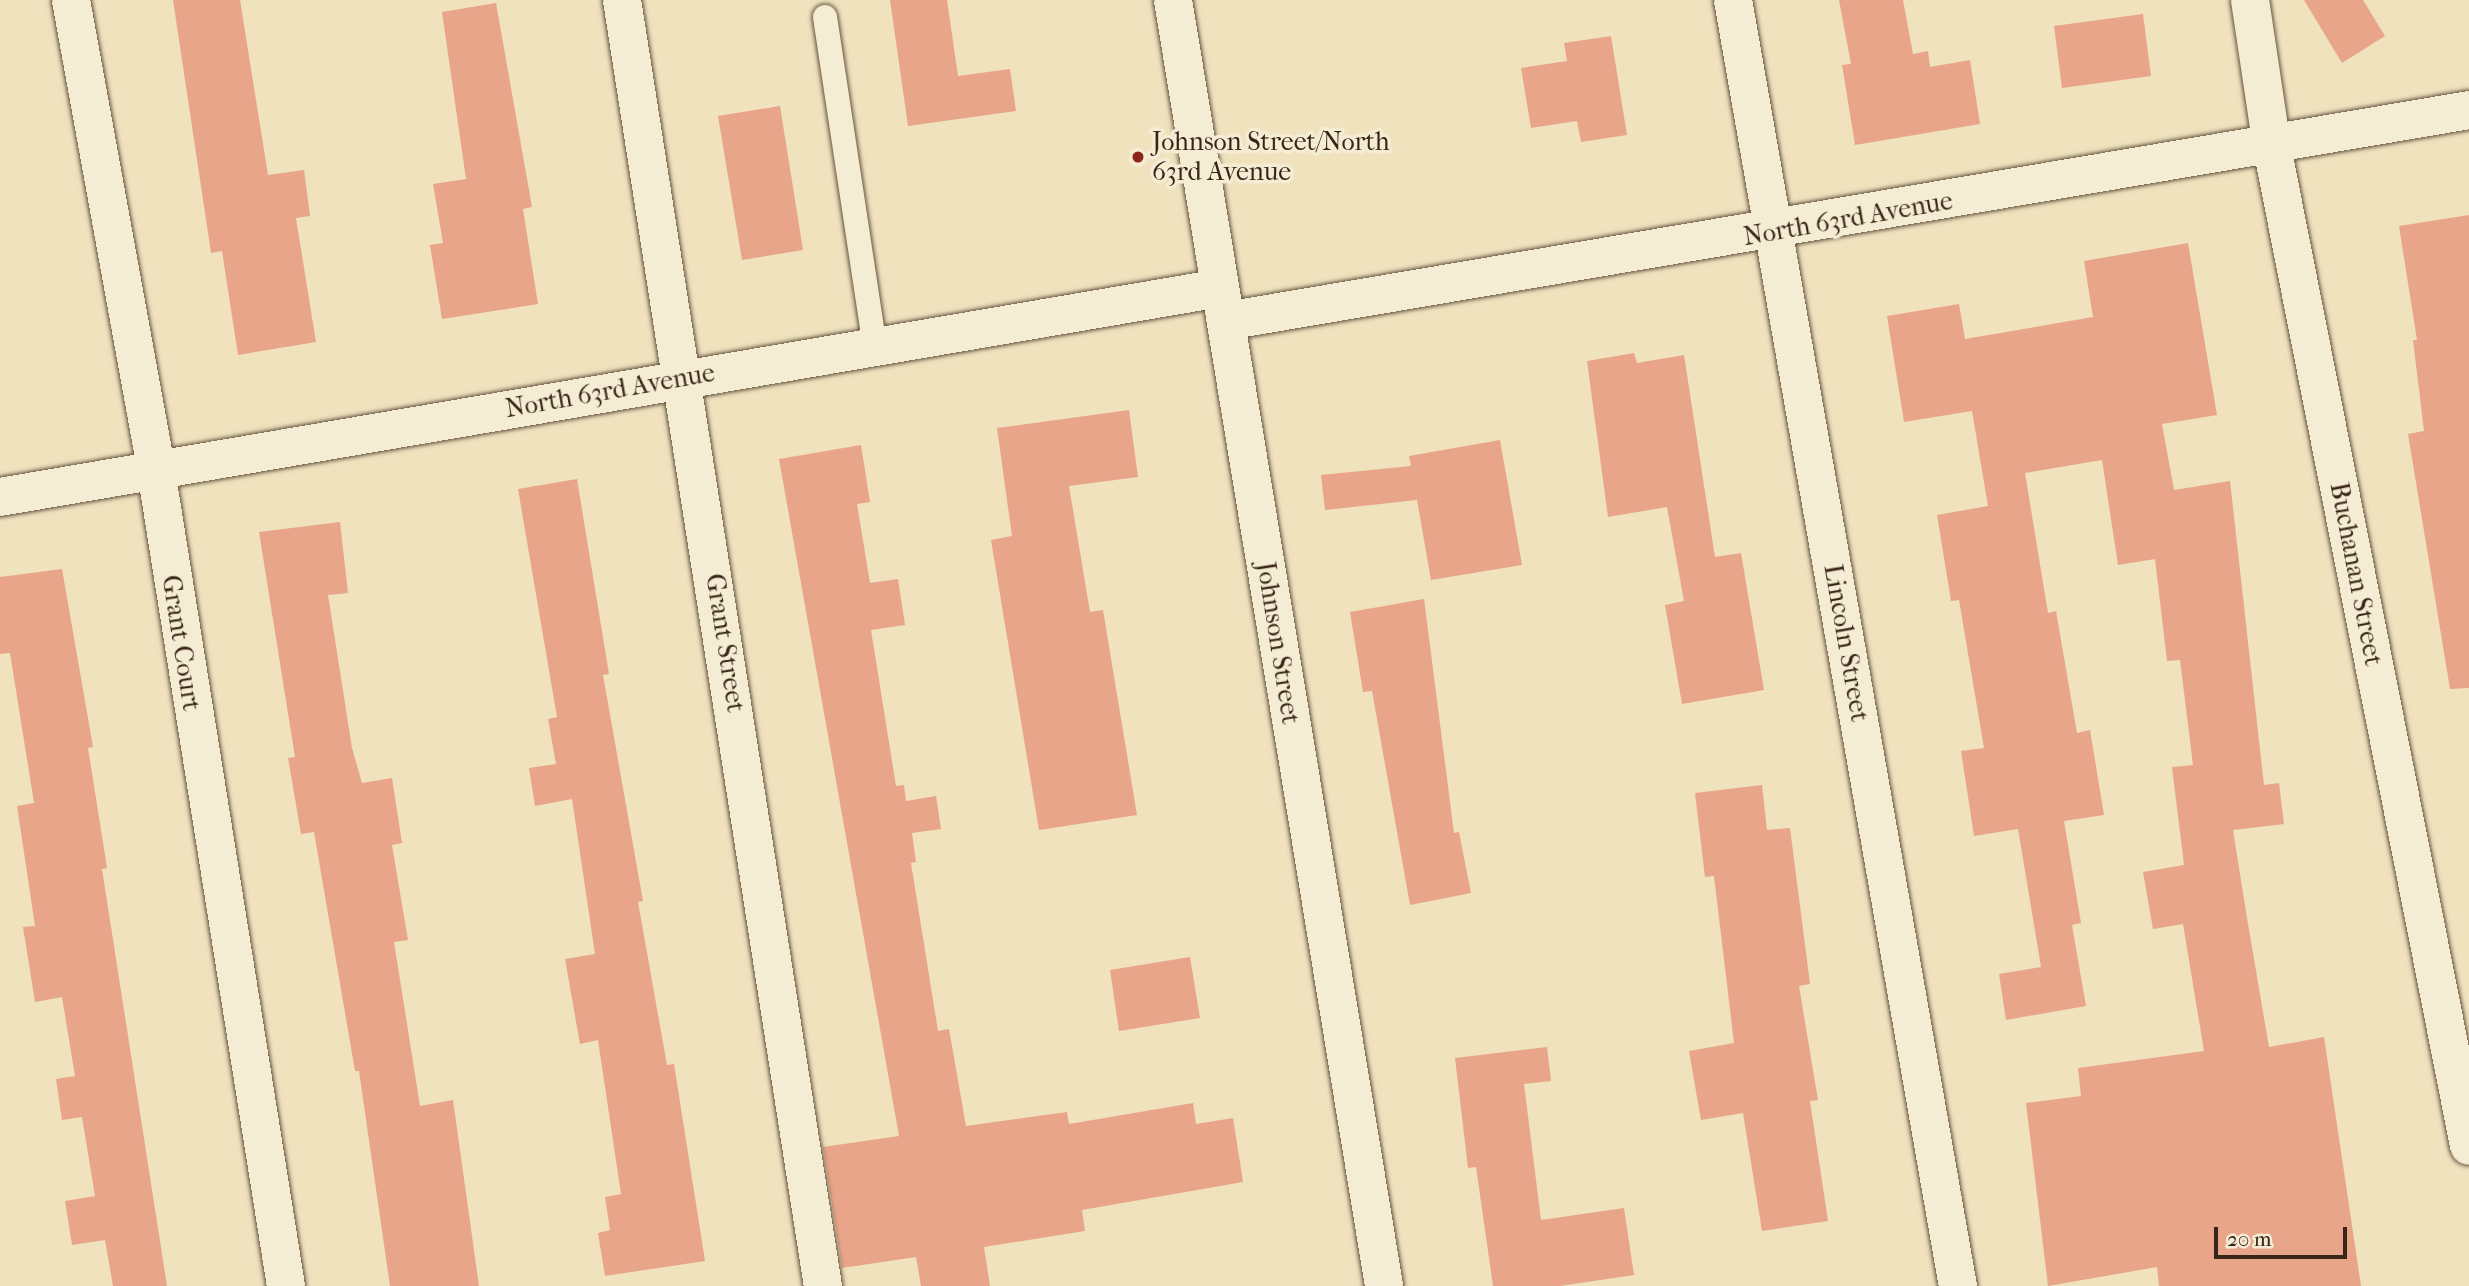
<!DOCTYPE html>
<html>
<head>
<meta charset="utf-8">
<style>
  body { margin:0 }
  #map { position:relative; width:2469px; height:1286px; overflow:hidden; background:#efe2bd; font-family:"IM FELL French Canon",serif }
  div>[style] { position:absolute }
  .building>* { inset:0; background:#e8a58a }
  .roads { filter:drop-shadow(0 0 2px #665440) drop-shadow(0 0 2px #665440) }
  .service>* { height:24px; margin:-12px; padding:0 12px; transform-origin:12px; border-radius:12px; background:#f5ecd4 }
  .minor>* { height:38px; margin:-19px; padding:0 19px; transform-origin:19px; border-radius:19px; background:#f5ecd4 }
  .tertiary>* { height:38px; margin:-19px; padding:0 19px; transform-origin:19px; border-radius:19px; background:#f5ecd4 }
  .dots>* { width:19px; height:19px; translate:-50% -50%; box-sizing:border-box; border:4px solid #f5ecd4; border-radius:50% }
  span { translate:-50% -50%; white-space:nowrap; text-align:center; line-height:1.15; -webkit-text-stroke:7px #f5ecd4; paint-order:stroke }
  .poi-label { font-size:26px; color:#382517 }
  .left { translate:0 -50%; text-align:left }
  .street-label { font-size:26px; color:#382517 }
  .scale { position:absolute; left:2214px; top:1227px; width:133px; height:32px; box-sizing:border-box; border:4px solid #382517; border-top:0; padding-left:9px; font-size:21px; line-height:24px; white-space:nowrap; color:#382517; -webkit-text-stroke:5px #f5ecd4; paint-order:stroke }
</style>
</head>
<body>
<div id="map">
  <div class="building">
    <i style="clip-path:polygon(173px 0,240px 0,268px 175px,304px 170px,310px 216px,296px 218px,316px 342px,238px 355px,222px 251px,211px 253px)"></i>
    <i style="clip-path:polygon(890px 0,947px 0,958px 76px,1010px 69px,1016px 111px,908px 126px)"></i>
    <i style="clip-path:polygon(1839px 0,1903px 0,1913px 54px,1928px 51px,1930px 67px,1970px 60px,1980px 124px,1855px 145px,1842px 65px,1851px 64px)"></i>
    <i style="clip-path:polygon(2304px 0,2363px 0,2385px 36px,2342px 63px)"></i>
    <i style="clip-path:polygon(496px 3px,532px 207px,523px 209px,538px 304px,442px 319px,430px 245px,443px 243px,433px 184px,466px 179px,442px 12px)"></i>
    <i style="clip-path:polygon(2143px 14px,2151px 76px,2062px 88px,2054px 26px)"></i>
    <i style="clip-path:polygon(1611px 36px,1627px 135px,1581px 142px,1577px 121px,1531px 128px,1521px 68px,1567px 61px,1564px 43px)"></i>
    <i style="clip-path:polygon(780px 106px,803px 250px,742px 260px,718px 116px)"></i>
    <i style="clip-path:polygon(2469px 215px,2469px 688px,2450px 689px,2408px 434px,2424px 431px,2413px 340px,2417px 340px,2399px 226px)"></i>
    <i style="clip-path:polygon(2188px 243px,2217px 415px,2162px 424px,2174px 490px,2230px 481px,2264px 785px,2279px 783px,2284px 824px,2233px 830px,2246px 912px,2269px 1047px,2324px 1037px,2361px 1286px,2159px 1286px,2157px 1267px,2048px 1286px,2026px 1103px,2081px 1096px,2078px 1068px,2204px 1051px,2183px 924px,2153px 929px,2143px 872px,2184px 865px,2172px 767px,2193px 765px,2180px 660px,2167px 661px,2155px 559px,2118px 565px,2102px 460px,2025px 473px,2048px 613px,2056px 611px,2077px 733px,2090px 730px,2104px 815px,2064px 821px,2081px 923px,2072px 925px,2086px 1006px,2006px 1020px,1999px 974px,2041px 967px,2018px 829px,1974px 836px,1961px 751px,1984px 748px,1959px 600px,1951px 601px,1937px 515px,1988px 506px,1972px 411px,1904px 422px,1887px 316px,1959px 304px,1965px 339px,2093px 317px,2084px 261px)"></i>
    <i style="clip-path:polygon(1634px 353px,1637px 363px,1684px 355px,1715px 557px,1741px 553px,1764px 690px,1682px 704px,1665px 605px,1684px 601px,1667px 507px,1608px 517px,1587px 361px)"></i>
    <i style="clip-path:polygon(1129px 410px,1138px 477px,1069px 486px,1090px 612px,1103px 610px,1137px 815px,1039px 830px,991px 540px,1012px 536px,997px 428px)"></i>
    <i style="clip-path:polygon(1500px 440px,1522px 565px,1431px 580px,1417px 500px,1325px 510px,1321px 475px,1411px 466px,1409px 456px)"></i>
    <i style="clip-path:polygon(861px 445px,870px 502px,857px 504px,870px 583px,898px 579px,905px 625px,871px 630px,896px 786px,904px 785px,906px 801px,936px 796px,941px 829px,912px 833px,916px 862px,911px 863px,938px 1031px,949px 1029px,966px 1126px,1067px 1112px,1069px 1124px,1193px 1103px,1196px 1124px,1233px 1118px,1243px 1182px,1082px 1210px,1085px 1231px,984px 1247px,990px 1286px,921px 1286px,916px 1257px,842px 1268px,823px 1147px,899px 1136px,779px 459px)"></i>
    <i style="clip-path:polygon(577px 479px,609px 674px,603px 675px,643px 901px,638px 902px,667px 1065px,674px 1064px,705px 1261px,605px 1276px,598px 1233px,610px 1230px,605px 1197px,621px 1194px,598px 1040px,580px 1044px,565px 959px,595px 954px,572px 799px,535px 806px,529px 768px,556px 764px,548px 719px,557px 717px,518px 489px)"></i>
    <i style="clip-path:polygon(340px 522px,348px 593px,328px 595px,352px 748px,362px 783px,392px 778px,402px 843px,392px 845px,408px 940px,394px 942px,420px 1106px,453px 1100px,479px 1286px,390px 1286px,359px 1071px,355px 1071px,314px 832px,301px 834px,288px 758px,295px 757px,259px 532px)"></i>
    <i style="clip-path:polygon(62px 569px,93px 747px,88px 748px,107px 868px,102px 869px,167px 1286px,113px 1286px,105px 1240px,72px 1245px,65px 1201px,95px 1196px,82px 1117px,62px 1120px,56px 1079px,75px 1076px,62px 997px,35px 1002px,23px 927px,35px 926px,17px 806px,34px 803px,10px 653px,0 654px,0 577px)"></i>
    <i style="clip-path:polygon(1424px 599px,1454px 833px,1459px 832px,1471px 893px,1410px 905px,1372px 691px,1363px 692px,1350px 612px)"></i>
    <i style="clip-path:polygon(1762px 785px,1767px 830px,1790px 828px,1810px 984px,1799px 986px,1818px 1100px,1810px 1101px,1828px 1221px,1762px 1231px,1743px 1113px,1701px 1120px,1689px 1051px,1734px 1043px,1714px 876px,1705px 877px,1695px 793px)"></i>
    <i style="clip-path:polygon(1190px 957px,1200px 1018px,1119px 1031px,1110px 970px)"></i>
    <i style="clip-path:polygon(1547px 1047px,1551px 1081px,1524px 1084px,1541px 1220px,1624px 1208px,1634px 1275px,1560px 1286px,1493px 1286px,1476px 1167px,1468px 1168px,1455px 1058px)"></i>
  </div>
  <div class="roads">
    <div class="service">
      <i style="left:825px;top:17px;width:333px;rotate:81.4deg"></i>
    </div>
    <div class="minor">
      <i style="left:71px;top:0;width:478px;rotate:79.7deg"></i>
      <i style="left:156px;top:470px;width:826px;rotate:80.95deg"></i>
      <i style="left:622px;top:0;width:1302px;rotate:81.12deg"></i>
      <i style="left:1733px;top:0;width:1306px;rotate:80.08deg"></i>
      <i style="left:2250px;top:0;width:149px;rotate:81.5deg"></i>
      <i style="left:2272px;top:147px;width:1018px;rotate:78.84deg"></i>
      <i style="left:1226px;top:321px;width:1261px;rotate:-9.63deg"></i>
      <i style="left:0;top:497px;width:1238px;rotate:-9.72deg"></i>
    </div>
    <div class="tertiary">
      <i style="left:1173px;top:0;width:1303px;rotate:80.68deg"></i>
    </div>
  </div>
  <div class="dots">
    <i style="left:1138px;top:157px;background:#8f2418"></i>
  </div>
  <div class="poi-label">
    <span class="left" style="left:1152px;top:157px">Johnson Street/North<br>63rd Avenue</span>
  </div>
  <div class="street-label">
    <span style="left:1848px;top:219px;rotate:-10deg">North 63rd Avenue</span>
    <span style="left:610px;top:391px;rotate:-10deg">North 63rd Avenue</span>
    <span style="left:2356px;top:574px;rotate:79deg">Buchanan Street</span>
    <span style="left:181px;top:643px;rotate:81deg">Grant Court</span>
    <span style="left:725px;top:643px;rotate:81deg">Grant Street</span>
    <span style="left:1278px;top:643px;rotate:81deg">Johnson Street</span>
    <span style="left:1846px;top:643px;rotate:80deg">Lincoln Street</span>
  </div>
  <div class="scale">20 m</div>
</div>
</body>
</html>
